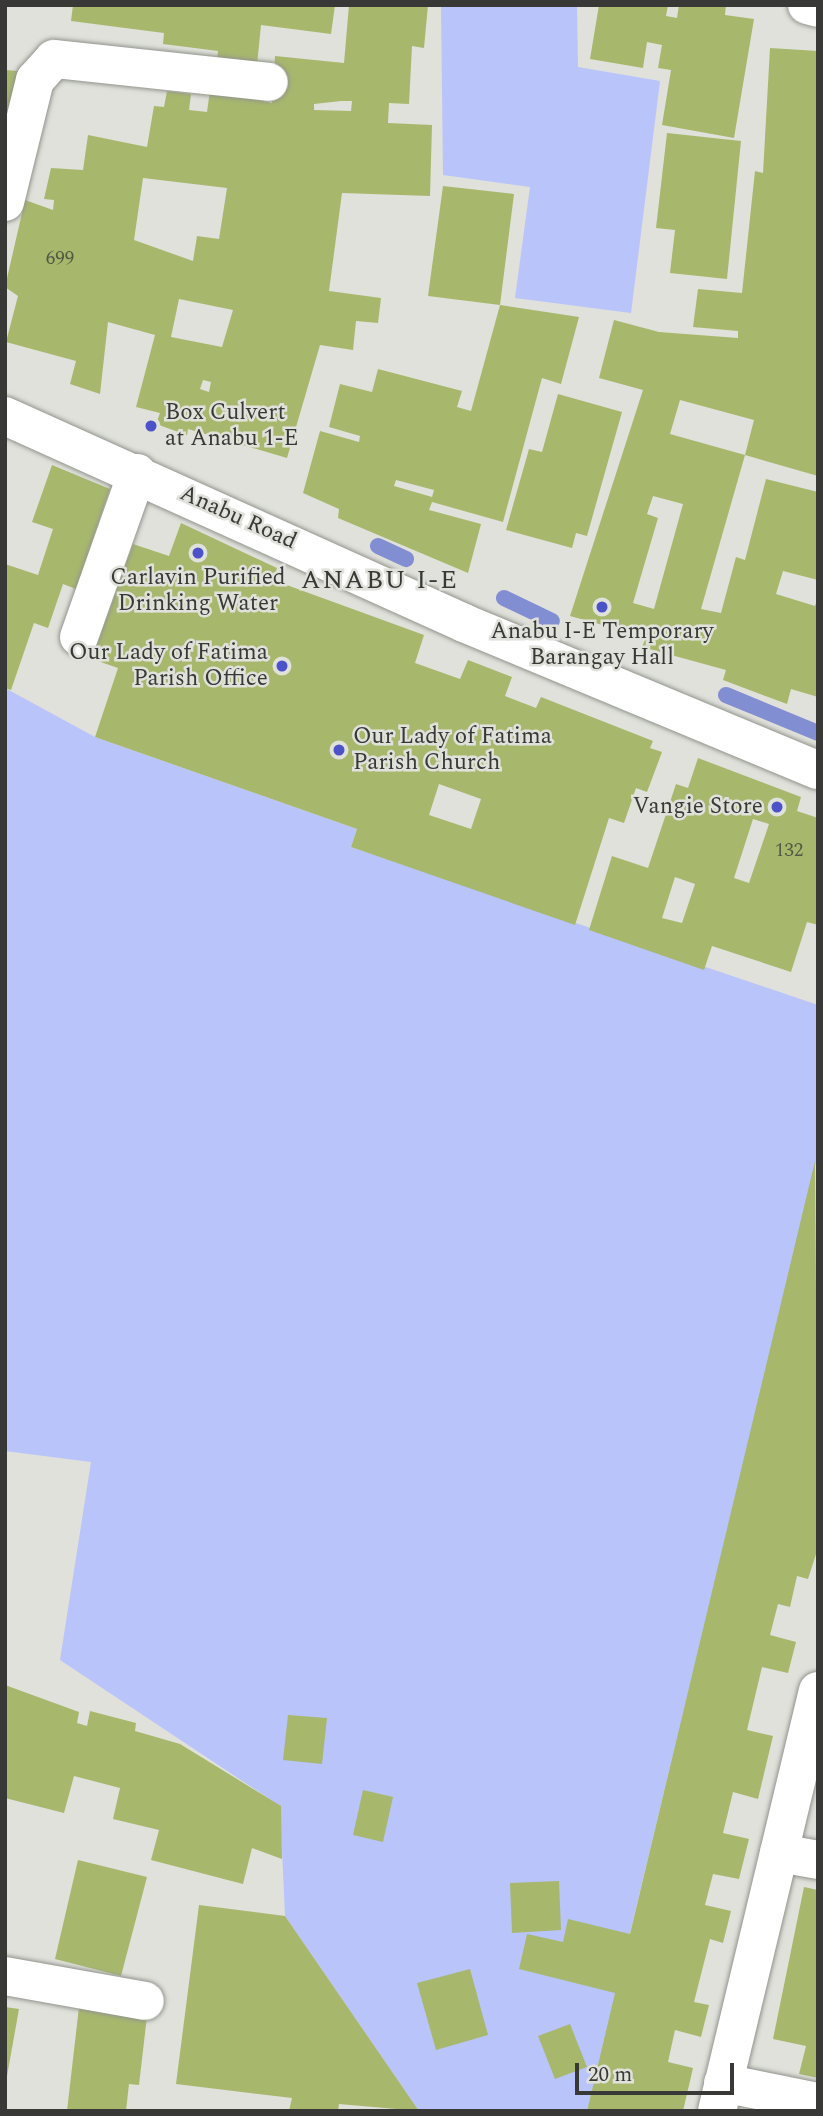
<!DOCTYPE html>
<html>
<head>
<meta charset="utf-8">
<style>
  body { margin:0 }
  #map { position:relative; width:823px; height:2116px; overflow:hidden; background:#dfe1da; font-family:Spectral,serif }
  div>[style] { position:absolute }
  .green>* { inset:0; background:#b9c4fa }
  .stream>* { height:16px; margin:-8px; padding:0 8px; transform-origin:8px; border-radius:8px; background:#818ed1 }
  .building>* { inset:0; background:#a7b86d }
  .roads { filter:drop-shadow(0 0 2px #92948d) drop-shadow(0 0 2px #92948d) }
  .minor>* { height:38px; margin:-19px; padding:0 19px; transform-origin:19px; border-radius:19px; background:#fff }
  .dots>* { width:19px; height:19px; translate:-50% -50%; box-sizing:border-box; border:4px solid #dfe1da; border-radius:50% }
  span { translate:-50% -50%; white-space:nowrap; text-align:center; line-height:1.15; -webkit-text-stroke:5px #dfe1da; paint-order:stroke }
  .number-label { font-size:19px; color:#545944 }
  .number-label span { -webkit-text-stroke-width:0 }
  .poi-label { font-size:23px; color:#383936 }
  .left { translate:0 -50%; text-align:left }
  .right { translate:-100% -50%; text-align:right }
  .street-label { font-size:23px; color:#383936 }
  .quarter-label { font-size:26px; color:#383936; letter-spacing:2px }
  .frame { position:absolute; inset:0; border:7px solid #383936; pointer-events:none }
  .scale { position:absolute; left:575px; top:2063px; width:159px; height:32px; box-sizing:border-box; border:4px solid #383936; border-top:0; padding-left:9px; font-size:21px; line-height:24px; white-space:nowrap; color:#383936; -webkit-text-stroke:5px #dfe1da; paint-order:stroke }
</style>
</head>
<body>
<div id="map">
  <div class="green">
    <i style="clip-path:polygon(441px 5px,577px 5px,578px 67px,660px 81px,631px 313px,515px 298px,530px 187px,443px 175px)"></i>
    <i style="clip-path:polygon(5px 688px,95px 737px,357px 829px,351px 847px,818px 1005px,818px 1154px,587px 2111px,419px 2111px,285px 1916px,280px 1806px,60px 1660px,91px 1462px,5px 1451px)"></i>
  </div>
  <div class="stream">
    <i style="left:378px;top:546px;width:31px;rotate:25deg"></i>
    <i style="left:504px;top:598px;width:53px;rotate:25.6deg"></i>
    <i style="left:726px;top:695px;width:100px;rotate:22.4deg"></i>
  </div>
  <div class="building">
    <i style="clip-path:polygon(73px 5px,335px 5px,331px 34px,261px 25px,257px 65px,217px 60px,218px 51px,163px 44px,164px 33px,71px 21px)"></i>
    <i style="clip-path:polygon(evenodd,349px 5px,428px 5px,424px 48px,412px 46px,409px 104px,389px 103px,388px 123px,432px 125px,430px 196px,342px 193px,329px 291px,381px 298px,378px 323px,356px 321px,353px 350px,320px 345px,287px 458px,188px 429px,187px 435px,156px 424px,160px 413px,136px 407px,155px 335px,108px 322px,100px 394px,70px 384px,76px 361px,6px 342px,18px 296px,5px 287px,25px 200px,53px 210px,54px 200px,44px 199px,51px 168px,83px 170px,88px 135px,147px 147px,154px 106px,164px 107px,167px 91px,191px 94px,189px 110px,207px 112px,210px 90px,272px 103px,275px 56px,344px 63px,349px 5px,341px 101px,352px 101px,351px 111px,314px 110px,314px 104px,341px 101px,349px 5px,143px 178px,227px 188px,219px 239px,197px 236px,193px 261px,134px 240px,143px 178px,349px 5px,179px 299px,233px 310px,222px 347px,171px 337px,179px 299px,349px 5px,203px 380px,211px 382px,209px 392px,200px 389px,203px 380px)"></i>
    <i style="clip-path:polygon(599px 5px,668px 5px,666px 16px,677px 18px,679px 5px,726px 5px,725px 15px,754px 19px,734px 138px,662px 125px,671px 70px,658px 68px,662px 45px,647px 42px,643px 68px,590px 59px)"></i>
    <i style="clip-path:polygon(evenodd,770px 48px,818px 51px,818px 476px,745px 455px,754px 420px,680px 400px,670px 434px,745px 455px,701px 609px,721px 613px,736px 557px,745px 560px,766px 479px,818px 492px,818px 580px,783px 571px,776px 594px,815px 606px,818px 598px,818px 697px,791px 689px,787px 704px,723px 680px,726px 670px,642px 647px,646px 637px,570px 616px,643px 390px,599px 378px,614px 320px,659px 332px,738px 338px,738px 331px,693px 327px,698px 289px,742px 293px,755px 171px,763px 173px,770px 48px,653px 496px,683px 504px,654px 609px,633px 603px,658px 518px,647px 514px,653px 496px)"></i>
    <i style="clip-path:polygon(5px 70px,18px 71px,8px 141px,5px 140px)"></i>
    <i style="clip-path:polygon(667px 133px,741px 141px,727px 279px,670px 273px,675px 230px,656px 228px)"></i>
    <i style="clip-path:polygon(evenodd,443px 186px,514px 194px,500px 305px,579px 317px,561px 384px,542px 378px,503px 522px,432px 502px,429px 510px,481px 524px,468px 573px,338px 518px,339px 509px,303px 493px,320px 431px,359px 442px,360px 436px,329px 427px,340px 384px,372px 392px,378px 369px,462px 391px,457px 407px,471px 411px,500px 305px,428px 296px,443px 186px,396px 480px,434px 490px,432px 497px,394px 486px,396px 480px)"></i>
    <i style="clip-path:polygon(558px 394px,622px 412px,587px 536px,576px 533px,572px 548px,506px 530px,529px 449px,542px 452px)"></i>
    <i style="clip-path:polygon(52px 465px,110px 489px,76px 589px,63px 584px,48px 628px,34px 623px,11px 690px,5px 688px,5px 564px,38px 575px,53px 529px,32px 522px)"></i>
    <i style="clip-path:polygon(evenodd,181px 523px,277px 568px,273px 580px,424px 635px,415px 663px,460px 679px,468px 660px,512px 677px,505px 696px,536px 708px,541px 697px,653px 741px,650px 748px,662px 752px,647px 792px,636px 788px,624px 823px,609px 818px,575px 925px,351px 847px,357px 829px,95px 737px,118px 668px,92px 659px,133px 544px,169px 556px,181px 523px,439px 784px,481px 799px,471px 829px,429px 815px,439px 784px)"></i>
    <i style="clip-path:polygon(evenodd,698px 758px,801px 797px,797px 811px,818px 818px,818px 925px,807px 922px,791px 972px,712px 946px,704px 970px,589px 930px,612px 856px,648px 868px,676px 784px,688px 788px,698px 758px,753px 819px,769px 824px,749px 883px,734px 878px,753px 819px,698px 758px,675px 877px,695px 884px,682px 923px,662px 918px,675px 877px)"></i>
    <i style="clip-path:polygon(815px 1161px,818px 1548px,808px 1579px,797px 1576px,790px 1607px,778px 1604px,770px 1635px,796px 1642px,788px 1673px,762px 1667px,747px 1730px,773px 1736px,758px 1799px,733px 1792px,723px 1833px,749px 1839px,739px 1879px,713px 1874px,705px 1905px,731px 1911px,723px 1943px,710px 1939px,694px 2002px,709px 2005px,701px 2037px,675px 2030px,668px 2062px,693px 2068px,683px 2111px,587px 2111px,615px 1993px,519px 1969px,527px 1934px,563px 1942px,568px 1919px,630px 1934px)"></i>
    <i style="clip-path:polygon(5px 1685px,79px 1712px,77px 1723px,87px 1726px,90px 1711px,136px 1723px,135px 1731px,180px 1744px,281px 1806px,282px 1859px,252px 1848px,243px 1884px,151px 1860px,159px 1830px,113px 1819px,120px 1788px,74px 1776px,64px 1813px,5px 1798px)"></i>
    <i style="clip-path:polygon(288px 1715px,327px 1718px,322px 1764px,283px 1760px)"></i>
    <i style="clip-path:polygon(363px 1790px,393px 1797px,383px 1842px,353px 1835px)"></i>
    <i style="clip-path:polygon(78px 1860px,147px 1877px,121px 1976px,55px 1959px)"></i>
    <i style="clip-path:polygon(559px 1881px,561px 1930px,512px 1933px,510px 1883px)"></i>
    <i style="clip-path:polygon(804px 1887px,818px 1890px,818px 2078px,799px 2074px,806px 2046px,773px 2039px)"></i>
    <i style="clip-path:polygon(199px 1905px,285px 1916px,419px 2111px,339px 2104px,338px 2111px,289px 2111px,292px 2098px,176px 2084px)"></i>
    <i style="clip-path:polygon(470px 1969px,488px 2035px,436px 2050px,417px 1983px)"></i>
    <i style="clip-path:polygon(5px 2007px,19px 2009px,7px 2076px,5px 2076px)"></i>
    <i style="clip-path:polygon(79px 2007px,147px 2016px,139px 2085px,129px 2084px,126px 2111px,67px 2111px)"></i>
    <i style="clip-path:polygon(570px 2024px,587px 2067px,555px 2079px,538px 2036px)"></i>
  </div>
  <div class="roads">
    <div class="minor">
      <i style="left:807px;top:5px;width:11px;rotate:15deg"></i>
      <i style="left:5px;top:202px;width:126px;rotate:-76.2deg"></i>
      <i style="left:35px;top:80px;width:28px;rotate:-48deg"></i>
      <i style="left:54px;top:59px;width:216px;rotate:6.1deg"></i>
      <i style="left:5px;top:416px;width:504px;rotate:24.27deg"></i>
      <i style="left:464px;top:623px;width:383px;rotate:22.6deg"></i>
      <i style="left:79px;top:637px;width:174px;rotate:-70.5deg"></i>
      <i style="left:779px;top:1853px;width:40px;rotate:10deg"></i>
      <i style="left:5px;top:1976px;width:142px;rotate:10.1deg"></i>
      <i style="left:723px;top:2083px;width:97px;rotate:11.3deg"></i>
      <i style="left:717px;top:2111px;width:432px;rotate:-76.5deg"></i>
    </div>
  </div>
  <div class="dots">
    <i style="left:151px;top:426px;background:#4c53c9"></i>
    <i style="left:198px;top:553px;background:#4c53c9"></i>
    <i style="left:602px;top:607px;background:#4c53c9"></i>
    <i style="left:282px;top:666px;background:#4c53c9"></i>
    <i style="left:339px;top:750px;background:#4c53c9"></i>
    <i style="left:777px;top:807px;background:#4c53c9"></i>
  </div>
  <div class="number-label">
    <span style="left:60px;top:259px">699</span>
    <span style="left:789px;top:851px">132</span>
  </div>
  <div class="poi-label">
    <span class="left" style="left:165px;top:426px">Box Culvert<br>at Anabu 1-E</span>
    <span style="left:198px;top:591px">Carlavin Purified<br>Drinking Water</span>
    <span style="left:602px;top:645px">Anabu I-E Temporary<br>Barangay Hall</span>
    <span class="right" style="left:268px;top:666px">Our Lady of Fatima<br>Parish Office</span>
    <span class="left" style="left:353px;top:750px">Our Lady of Fatima<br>Parish Church</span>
    <span class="right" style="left:763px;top:807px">Vangie Store</span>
  </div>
  <div class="street-label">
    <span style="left:238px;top:518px;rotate:24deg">Anabu Road</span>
  </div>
  <div class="quarter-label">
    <span style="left:380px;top:581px">ANABU I-E</span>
  </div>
  <div class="frame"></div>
  <div class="scale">20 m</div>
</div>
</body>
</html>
